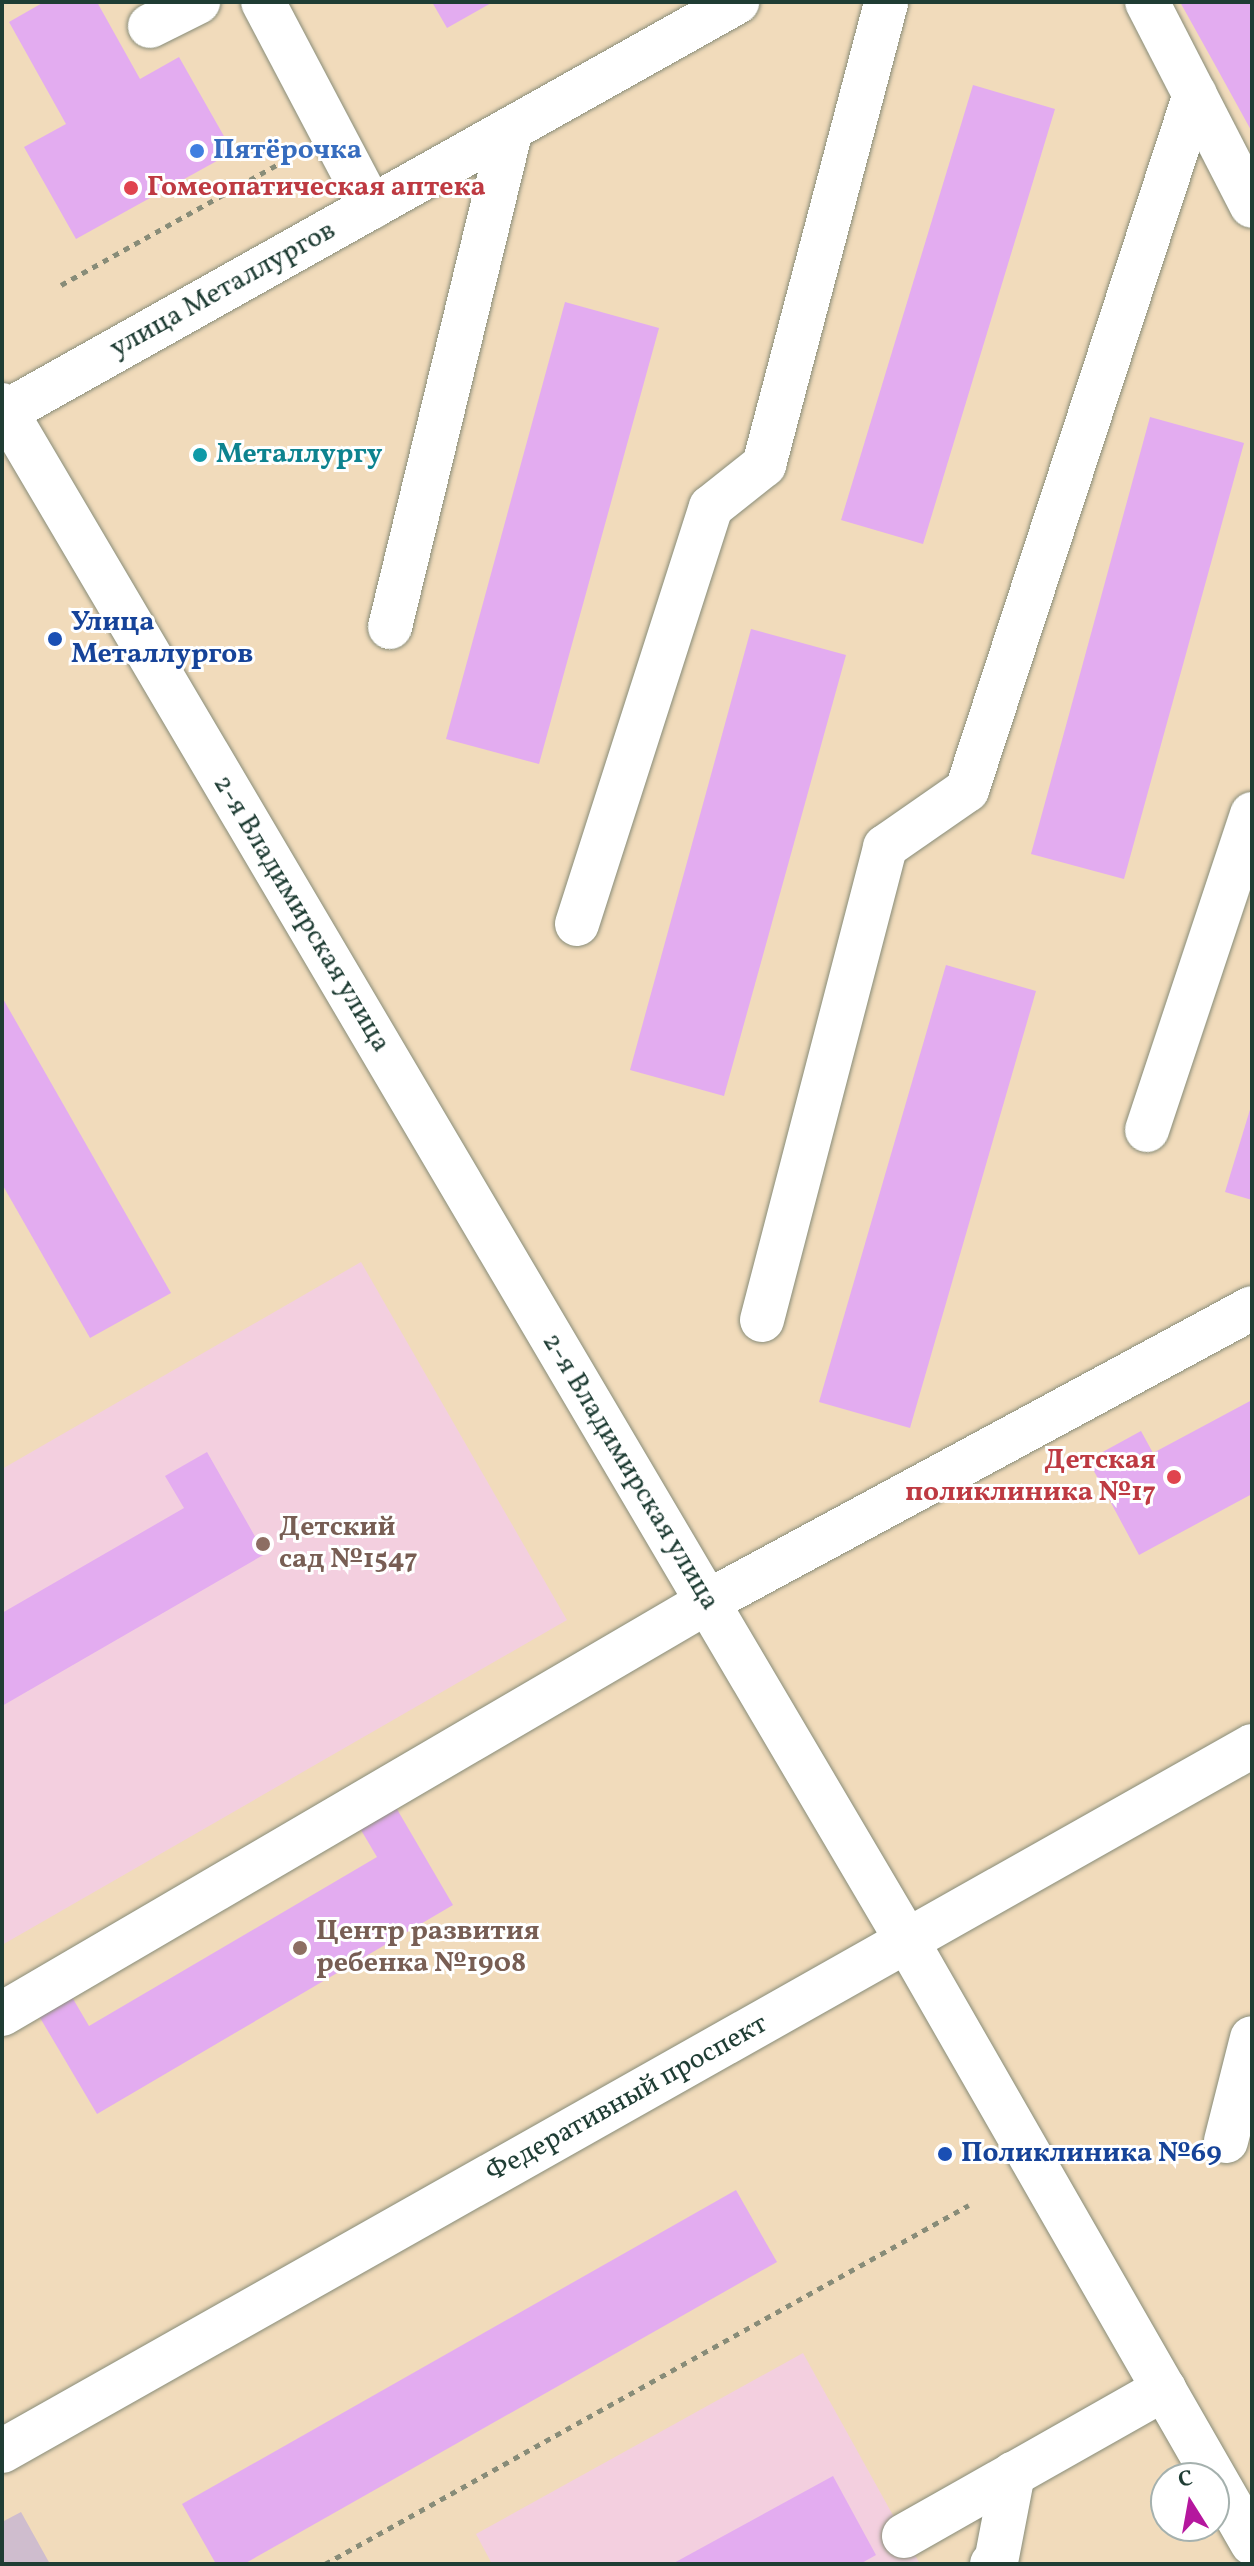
<!DOCTYPE html>
<html>
<head>
<meta charset="utf-8">
<style>
  body { margin:0 }
  #map { position:relative; width:1254px; height:2566px; overflow:hidden; background:#f1dbbb; font-family:Vollkorn,serif }
  div>[style] { position:absolute }
  .built>* { inset:0; background:#f3cfdf }
  .industrial>* { inset:0; background:#cfbdce }
  .building>* { inset:0; background:#e3acf0 }
  .path>* { height:5px; margin-top:-2.5px; transform-origin:0; background:repeating-linear-gradient(90deg,#888c78 0 6px,transparent 0 12px) }
  .roads { filter:drop-shadow(0 0 2px #888c78) drop-shadow(0 0 2px #888c78) }
  .minor>* { height:44px; margin:-22px; padding:0 22px; transform-origin:22px; border-radius:22px; background:#fff }
  .dots>* { width:22px; height:22px; translate:-50% -50%; box-sizing:border-box; border:4px solid #fff; border-radius:50% }
  span { translate:-50% -50%; white-space:nowrap; text-align:center; line-height:1.15; -webkit-text-stroke:6px #fff; paint-order:stroke }
  .shop-label { font-size:28px; color:#366cbe; font-weight:700 }
  .left { translate:0 -50%; text-align:left }
  .health-label { font-size:28px; color:#be3a42; font-weight:700 }
  .right { translate:-100% -50%; text-align:right }
  .street-label { font-size:28px; color:#1f3d34 }
  .culture-label { font-size:28px; color:#0d838f; font-weight:700 }
  .transit-label { font-size:28px; color:#164399; font-weight:700 }
  .education-label { font-size:28px; color:#785e54; font-weight:700 }
  .frame { position:absolute; inset:0; border:4px solid #1f3d34; pointer-events:none }
  .north { position:absolute; left:1150px; top:2462px; width:80px; height:80px; box-sizing:border-box; background:#fff; border:2px solid #a5b1ae; border-radius:50%; rotate:349deg; font-size:22px; font-weight:700; line-height:32px; text-align:center; color:#1f3d34 }
  .north::after { content:''; display:block; margin:auto; width:28px; height:36px; background:#b5179e; clip-path:polygon(50% 0,100% 100%,50% 72%,0 100%) }
</style>
</head>
<body>
<div id="map">
  <div class="built">
    <i style="clip-path:polygon(361px 1262px,567px 1620px,2px 1945px,2px 1469px)"></i>
    <i style="clip-path:polygon(803px 2353px,920px 2564px,492px 2564px,476px 2534px)"></i>
  </div>
  <div class="industrial">
    <i style="clip-path:polygon(21px 2512px,50px 2564px,2px 2564px,2px 2522px)"></i>
  </div>
  <div class="building">
    <i style="clip-path:polygon(44px 2px,97px 2px,140px 79px,179px 57px,233px 152px,76px 239px,24px 147px,66px 124px,9px 22px)"></i>
    <i style="clip-path:polygon(432px 2px,493px 2px,447px 28px)"></i>
    <i style="clip-path:polygon(1180px 2px,1252px 2px,1252px 132px,1214px 63px)"></i>
    <i style="clip-path:polygon(973px 85px,1055px 109px,923px 544px,841px 520px)"></i>
    <i style="clip-path:polygon(565px 302px,659px 328px,539px 764px,446px 739px)"></i>
    <i style="clip-path:polygon(1150px 417px,1244px 443px,1124px 879px,1031px 854px)"></i>
    <i style="clip-path:polygon(751px 629px,846px 655px,724px 1096px,630px 1070px)"></i>
    <i style="clip-path:polygon(946px 965px,1036px 991px,910px 1428px,819px 1402px)"></i>
    <i style="clip-path:polygon(2px 997px,171px 1293px,90px 1338px,2px 1184px)"></i>
    <i style="clip-path:polygon(1252px 1103px,1252px 1200px,1225px 1192px)"></i>
    <i style="clip-path:polygon(1252px 1400px,1252px 1494px,1139px 1555px,1088px 1460px,1141px 1431px,1153px 1453px)"></i>
    <i style="clip-path:polygon(207px 1452px,265px 1554px,2px 1706px,2px 1613px,184px 1508px,165px 1476px)"></i>
    <i style="clip-path:polygon(394px 1804px,453px 1905px,97px 2114px,36px 2011px,69px 1992px,89px 2026px,377px 1857px,358px 1825px)"></i>
    <i style="clip-path:polygon(736px 2190px,777px 2262px,244px 2564px,216px 2564px,182px 2504px)"></i>
    <i style="clip-path:polygon(833px 2476px,876px 2555px,860px 2564px,672px 2564px)"></i>
  </div>
  <div class="path">
    <i style="left:61px;top:285px;width:269px;rotate:-29.1deg"></i>
    <i style="left:325px;top:2564px;width:737px;rotate:-29.14deg"></i>
  </div>
  <div class="roads">
    <div class="minor">
      <i style="left:263px;top:2px;width:232px;rotate:62.2deg"></i>
      <i style="left:1147px;top:2px;width:229px;rotate:62.8deg"></i>
      <i style="left:150px;top:26px;width:54px;rotate:-26.6deg"></i>
      <i style="left:2px;top:405px;width:1783px;rotate:59.49deg"></i>
      <i style="left:907px;top:1941px;width:694px;rotate:60.18deg"></i>
      <i style="left:2px;top:414px;width:843px;rotate:-29.27deg"></i>
      <i style="left:390px;top:627px;width:512px;rotate:-76.34deg"></i>
      <i style="left:577px;top:924px;width:438px;rotate:-72.2deg"></i>
      <i style="left:711px;top:507px;width:68px;rotate:-38.4deg"></i>
      <i style="left:764px;top:465px;width:479px;rotate:-75.2deg"></i>
      <i style="left:1147px;top:1130px;width:333px;rotate:-71.6deg"></i>
      <i style="left:762px;top:1320px;width:489px;rotate:-75.4deg"></i>
      <i style="left:885px;top:847px;width:100px;rotate:-34.8deg"></i>
      <i style="left:967px;top:790px;width:732px;rotate:-71.86deg"></i>
      <i style="left:2px;top:2014px;width:817px;rotate:-30.3deg"></i>
      <i style="left:707px;top:1602px;width:619px;rotate:-28.34deg"></i>
      <i style="left:1226px;top:2141px;width:106px;rotate:-75.8deg"></i>
      <i style="left:2px;top:2451px;width:1435px;rotate:-29.42deg"></i>
      <i style="left:904px;top:2536px;width:299px;rotate:-29.5deg"></i>
      <i style="left:992px;top:2564px;width:4px;rotate:-27deg"></i>
      <i style="left:996px;top:2562px;width:90px;rotate:-79.1deg"></i>
    </div>
  </div>
  <div class="dots">
    <i style="left:197px;top:151px;background:#3f7fe0"></i>
    <i style="left:131px;top:188px;background:#e0444e"></i>
    <i style="left:200px;top:455px;background:#0f9aa8"></i>
    <i style="left:55px;top:639px;background:#1a4fb4"></i>
    <i style="left:1174px;top:1477px;background:#e0444e"></i>
    <i style="left:263px;top:1544px;background:#8d6e63"></i>
    <i style="left:300px;top:1948px;background:#8d6e63"></i>
    <i style="left:945px;top:2154px;background:#1a4fb4"></i>
  </div>
  <div class="shop-label">
    <span class="left" style="left:213px;top:151px">Пятёрочка</span>
  </div>
  <div class="health-label">
    <span class="left" style="left:147px;top:188px">Гомеопатическая аптека</span>
    <span class="right" style="left:1156px;top:1477px">Детская<br>поликлиника №17</span>
  </div>
  <div class="street-label">
    <span style="left:223px;top:290px;rotate:-29deg">улица Металлургов</span>
    <span style="left:301px;top:914px;rotate:59deg">2-я Владимирская улица</span>
    <span style="left:630px;top:1472px;rotate:59deg">2-я Владимирская улица</span>
    <span style="left:627px;top:2099px;rotate:-29deg">Федеративный проспект</span>
  </div>
  <div class="culture-label">
    <span class="left" style="left:216px;top:455px">Металлургу</span>
  </div>
  <div class="transit-label">
    <span class="left" style="left:71px;top:639px">Улица<br>Металлургов</span>
    <span class="left" style="left:961px;top:2154px">Поликлиника №69</span>
  </div>
  <div class="education-label">
    <span class="left" style="left:279px;top:1544px">Детский<br>сад №1547</span>
    <span class="left" style="left:316px;top:1948px">Центр развития<br>ребенка №1908</span>
  </div>
  <div class="frame"></div>
  <div class="north">С</div>
</div>
</body>
</html>
